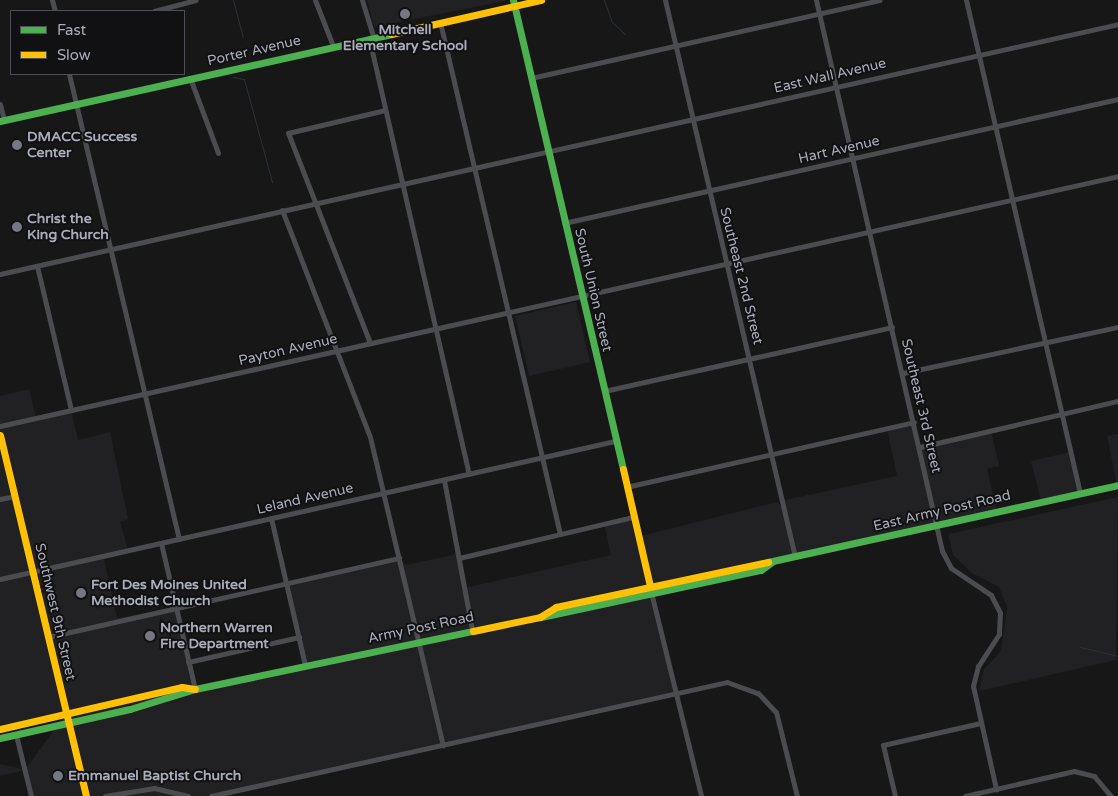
<!DOCTYPE html>
<html>
<head>
<meta charset="utf-8">
<style>
  body { margin:0 }
  #map { position:relative; width:1118px; height:796px; overflow:hidden; background:#171717; font-family:"Varela Round",sans-serif }
  div>[style] { position:absolute }
  .built>* { inset:0; background:#212123 }
  .stream>* { height:1px; margin:-0.5px; padding:0 0.5px; transform-origin:0.5px; border-radius:0.5px; background:#2a3239 }
  .street>* { height:5px; margin:-2.5px; padding:0 2.5px; transform-origin:2.5px; border-radius:2.5px; background:#4b4c50 }
  .fast>* { height:7px; margin:-3.5px; padding:0 3.5px; transform-origin:3.5px; border-radius:3.5px; background:#4caf50 }
  .slow>* { height:7px; margin:-3.5px; padding:0 3.5px; transform-origin:3.5px; border-radius:3.5px; background:#ffc107 }
  .dots>* { width:14px; height:14px; translate:-50% -50%; box-sizing:border-box; border:2px solid #111113; border-radius:50% }
  span { translate:-50% -50%; white-space:nowrap; text-align:center; line-height:1.15; -webkit-text-stroke:4px #111113; paint-order:stroke }
  .poi-label { font-size:14px; color:#a8adb8; font-weight:700 }
  .left { translate:0 -50%; text-align:left }
  .street-label { font-size:14px; color:#a8adb8 }
  .legend { position:absolute; left:10px; top:10px; width:175px; height:65px; box-sizing:border-box; background:#111113; border:1px solid #4d4f55; margin:0; padding:6px 9px; list-style:none; font-size:15px; color:#a8adb8 }
  .legend li { display:flex; align-items:center; gap:10px; height:25px }
  .legend b { width:25px; border:1px solid #4d4f55 }
</style>
</head>
<body>
<div id="map">
  <div class="built">
    <i style="clip-path:polygon(367px 0,505px 0,505px 1px,374px 27px)"></i>
    <i style="clip-path:polygon(576px 302px,590px 362px,529px 376px,515px 316px)"></i>
    <i style="clip-path:polygon(29px 389px,36px 418px,71px 410px,78px 440px,110px 432px,128px 519px,120px 522px,128px 550px,104px 559px,117px 618px,176px 608px,195px 689px,305px 665px,286px 583px,399px 558px,406px 565px,453px 555px,460px 545px,464px 588px,611px 555px,604px 524px,633px 517px,637px 537px,777px 502px,785px 511px,785px 500px,897px 476px,887px 428px,914px 422px,920px 447px,991px 430px,999px 466px,987px 469px,997px 512px,650px 586px,677px 692px,231px 792px,232px 796px,31px 796px,25px 770px,0 776px,0 764px,25px 770px,65px 715px,0 731px,0 396px)"></i>
    <i style="clip-path:polygon(1118px 434px,1118px 484px,1117px 485px,1107px 436px)"></i>
    <i style="clip-path:polygon(1070px 452px,1080px 493px,1041px 502px,1031px 461px)"></i>
    <i style="clip-path:polygon(1118px 497px,1116px 660px,979px 691px,984px 669px,1001px 651px,1007px 607px,999px 587px,972px 573px,953px 555px,948px 534px)"></i>
  </div>
  <div class="stream">
    <i style="left:233px;top:0;width:38px;rotate:75deg"></i>
    <i style="left:604px;top:0;width:23px;rotate:70deg"></i>
    <i style="left:612px;top:22px;width:18px;rotate:43deg"></i>
    <i style="left:233px;top:77px;width:11px;rotate:10deg"></i>
    <i style="left:244px;top:79px;width:107px;rotate:74.8deg"></i>
    <i style="left:1080px;top:647px;width:39px;rotate:13deg"></i>
  </div>
  <div class="street">
    <i style="left:52px;top:0;width:11px;rotate:75deg"></i>
    <i style="left:315px;top:0;width:49px;rotate:68.6deg"></i>
    <i style="left:362px;top:0;width:39px;rotate:73deg"></i>
    <i style="left:665px;top:0;width:572px;rotate:76.86deg"></i>
    <i style="left:816px;top:0;width:565px;rotate:77.12deg"></i>
    <i style="left:942px;top:551px;width:19px;rotate:62deg"></i>
    <i style="left:951px;top:568px;width:48px;rotate:34deg"></i>
    <i style="left:991px;top:595px;width:20px;rotate:63deg"></i>
    <i style="left:1000px;top:613px;width:21px;rotate:93deg"></i>
    <i style="left:999px;top:634px;width:38px;rotate:123deg"></i>
    <i style="left:978px;top:666px;width:21px;rotate:104deg"></i>
    <i style="left:973px;top:686px;width:106px;rotate:77.4deg"></i>
    <i style="left:966px;top:0;width:506px;rotate:76.98deg"></i>
    <i style="left:154px;top:11px;width:43px;rotate:-14.7deg"></i>
    <i style="left:440px;top:22px;width:526px;rotate:76.81deg"></i>
    <i style="left:369px;top:38px;width:447px;rotate:77.1deg"></i>
    <i style="left:69px;top:74px;width:478px;rotate:76.7deg"></i>
    <i style="left:190px;top:78px;width:80px;rotate:69.5deg"></i>
    <i style="left:531px;top:78px;width:357px;rotate:-12.6deg"></i>
    <i style="left:0;top:104px;width:16px;rotate:76deg"></i>
    <i style="left:282px;top:210px;width:243px;rotate:68.8deg"></i>
    <i style="left:370px;top:437px;width:317px;rotate:76.7deg"></i>
    <i style="left:564px;top:223px;width:568px;rotate:-12.62deg"></i>
    <i style="left:37px;top:266px;width:148px;rotate:76.7deg"></i>
    <i style="left:0;top:274px;width:1146px;rotate:-12.6deg"></i>
    <i style="left:370px;top:343px;width:225px;rotate:-111.3deg"></i>
    <i style="left:288px;top:133px;width:100px;rotate:-13.3deg"></i>
    <i style="left:903px;top:373px;width:220px;rotate:-12.1deg"></i>
    <i style="left:604px;top:391px;width:295px;rotate:-12.5deg"></i>
    <i style="left:0;top:426px;width:1146px;rotate:-12.6deg"></i>
    <i style="left:920px;top:447px;width:203px;rotate:-13.1deg"></i>
    <i style="left:444px;top:480px;width:153px;rotate:79.4deg"></i>
    <i style="left:626px;top:487px;width:295px;rotate:-12.7deg"></i>
    <i style="left:0;top:499px;width:15px;rotate:-11deg"></i>
    <i style="left:271px;top:518px;width:151px;rotate:77deg"></i>
    <i style="left:161px;top:543px;width:150px;rotate:76.9deg"></i>
    <i style="left:459px;top:558px;width:179px;rotate:-13.3deg"></i>
    <i style="left:0;top:579px;width:630px;rotate:-12.65deg"></i>
    <i style="left:651px;top:592px;width:210px;rotate:76.2deg"></i>
    <i style="left:48px;top:637px;width:360px;rotate:-12.7deg"></i>
    <i style="left:188px;top:662px;width:114px;rotate:-12.7deg"></i>
    <i style="left:16px;top:735px;width:63px;rotate:76.2deg"></i>
    <i style="left:105px;top:796px;width:50px;rotate:-9.3deg"></i>
    <i style="left:154px;top:788px;width:35px;rotate:13deg"></i>
    <i style="left:211px;top:796px;width:528px;rotate:-12.46deg"></i>
    <i style="left:727px;top:682px;width:33px;rotate:20deg"></i>
    <i style="left:758px;top:693px;width:26px;rotate:47deg"></i>
    <i style="left:776px;top:712px;width:87px;rotate:76deg"></i>
    <i style="left:895px;top:796px;width:52px;rotate:-103.2deg"></i>
    <i style="left:883px;top:745px;width:100px;rotate:-12.7deg"></i>
    <i style="left:965px;top:796px;width:112px;rotate:-12.9deg"></i>
    <i style="left:1074px;top:771px;width:21px;rotate:14deg"></i>
    <i style="left:1094px;top:776px;width:26px;rotate:50deg"></i>
  </div>
  <div class="fast">
    <i style="left:513px;top:0;width:482px;rotate:76.8deg"></i>
    <i style="left:0;top:121px;width:401px;rotate:-12.5deg"></i>
    <i style="left:768px;top:562px;width:358px;rotate:-12.4deg"></i>
    <i style="left:541px;top:617px;width:225px;rotate:-12.1deg"></i>
    <i style="left:761px;top:570px;width:14px;rotate:-36deg"></i>
    <i style="left:0;top:738px;width:133px;rotate:-12.6deg"></i>
    <i style="left:130px;top:709px;width:68px;rotate:-17.1deg"></i>
    <i style="left:195px;top:689px;width:284px;rotate:-11.8deg"></i>
  </div>
  <div class="slow">
    <i style="left:391px;top:34px;width:154px;rotate:-12.8deg"></i>
    <i style="left:0;top:435px;width:371px;rotate:76.6deg"></i>
    <i style="left:623px;top:469px;width:120px;rotate:77deg"></i>
    <i style="left:473px;top:631px;width:68px;rotate:-11.8deg"></i>
    <i style="left:540px;top:617px;width:19px;rotate:-32deg"></i>
    <i style="left:556px;top:607px;width:217px;rotate:-12deg"></i>
    <i style="left:0;top:729px;width:187px;rotate:-13deg"></i>
    <i style="left:182px;top:687px;width:13px;rotate:9deg"></i>
  </div>
  <div class="dots">
    <i style="left:405px;top:14px;background:#757880"></i>
    <i style="left:17px;top:145px;background:#757880"></i>
    <i style="left:17px;top:227px;background:#757880"></i>
    <i style="left:81px;top:593px;background:#757880"></i>
    <i style="left:150px;top:636px;background:#757880"></i>
    <i style="left:58px;top:776px;background:#757880"></i>
  </div>
  <div class="poi-label">
    <span style="left:405px;top:38px">Mitchell<br>Elementary School</span>
    <span class="left" style="left:27px;top:145px">DMACC Success<br>Center</span>
    <span class="left" style="left:27px;top:227px">Christ the<br>King Church</span>
    <span class="left" style="left:91px;top:593px">Fort Des Moines United<br>Methodist Church</span>
    <span class="left" style="left:160px;top:636px">Northern Warren<br>Fire Department</span>
    <span class="left" style="left:68px;top:776px">Emmanuel Baptist Church</span>
  </div>
  <div class="street-label">
    <span style="left:254px;top:51px;rotate:-13deg">Porter Avenue</span>
    <span style="left:830px;top:76px;rotate:-13deg">East Wall Avenue</span>
    <span style="left:839px;top:150px;rotate:-13deg">Hart Avenue</span>
    <span style="left:741px;top:276px;rotate:76deg">Southeast 2nd Street</span>
    <span style="left:593px;top:290px;rotate:77deg">South Union Street</span>
    <span style="left:288px;top:350px;rotate:-13deg">Payton Avenue</span>
    <span style="left:921px;top:406px;rotate:77deg">Southeast 3rd Street</span>
    <span style="left:305px;top:499px;rotate:-13deg">Leland Avenue</span>
    <span style="left:942px;top:511px;rotate:-13deg">East Army Post Road</span>
    <span style="left:55px;top:612px;rotate:77deg">Southwest 9th Street</span>
    <span style="left:421px;top:628px;rotate:-12deg">Army Post Road</span>
  </div>
  <ul class="legend">
  <li><b style="height:6px;background:#4caf50"></b>Fast</li>
  <li><b style="height:6px;background:#ffc107"></b>Slow</li>
  </ul>
</div>
</body>
</html>
